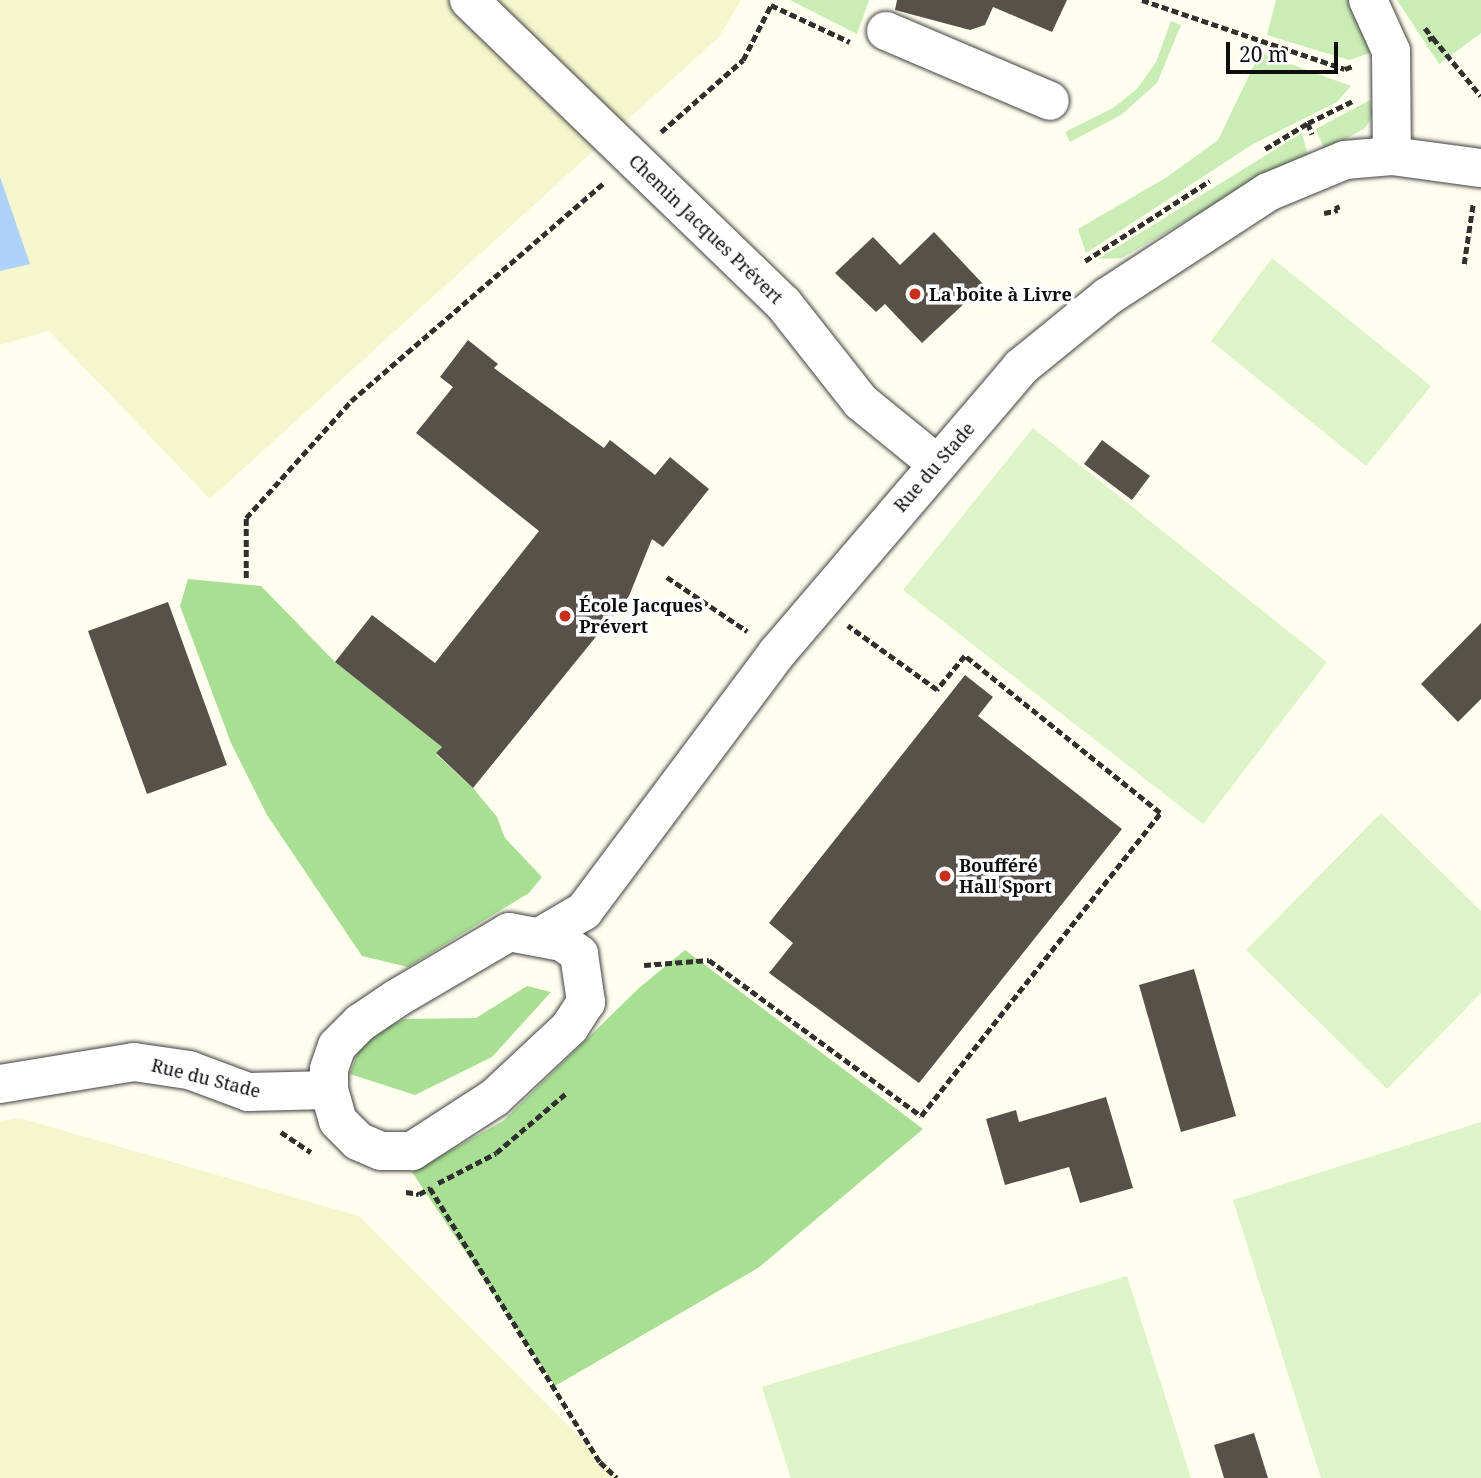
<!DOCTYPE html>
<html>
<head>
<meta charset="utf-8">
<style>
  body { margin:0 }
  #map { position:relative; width:1481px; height:1478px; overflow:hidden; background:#fffeef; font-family:"Noto Serif",serif }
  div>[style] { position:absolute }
  .farmland>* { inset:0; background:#f4f7cd }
  .green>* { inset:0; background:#c9edb5 }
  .forest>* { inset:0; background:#a9df93 }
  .pitch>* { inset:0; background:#ddf3c8 }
  .water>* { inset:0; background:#afd2fb }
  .building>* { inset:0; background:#585149 }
  .path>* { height:4.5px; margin-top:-2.25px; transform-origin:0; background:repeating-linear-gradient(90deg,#303030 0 7px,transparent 0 10.5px) }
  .roads { filter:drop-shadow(0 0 2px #414141) drop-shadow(0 0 2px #414141) }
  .minor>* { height:38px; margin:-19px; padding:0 19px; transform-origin:19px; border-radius:19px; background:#fff }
  .dots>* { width:19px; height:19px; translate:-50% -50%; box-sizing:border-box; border:4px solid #fff; border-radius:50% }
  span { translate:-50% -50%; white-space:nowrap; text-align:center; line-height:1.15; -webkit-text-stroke:7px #fff; paint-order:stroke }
  .street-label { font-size:18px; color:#0e0e0e }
  .poi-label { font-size:18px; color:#0e0e0e; font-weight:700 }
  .left { translate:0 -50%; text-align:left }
  .scale { position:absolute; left:1226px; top:42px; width:112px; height:32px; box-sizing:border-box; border:4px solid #0e0e0e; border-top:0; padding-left:9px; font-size:21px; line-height:24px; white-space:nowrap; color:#0e0e0e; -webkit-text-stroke:5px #fff; paint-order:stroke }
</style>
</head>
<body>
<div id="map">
  <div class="farmland">
    <i style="clip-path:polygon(0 0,741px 0,719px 37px,210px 499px,49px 331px,0 345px)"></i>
    <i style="clip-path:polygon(20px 1118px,359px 1216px,620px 1478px,0 1478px,0 1121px)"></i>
  </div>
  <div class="green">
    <i style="clip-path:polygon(790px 0,869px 0,857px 34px)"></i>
    <i style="clip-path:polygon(1276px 0,1353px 0,1373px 34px,1370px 53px,1349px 60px,1267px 35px)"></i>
    <i style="clip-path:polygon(1397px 0,1481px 0,1481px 33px,1439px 64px)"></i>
    <i style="clip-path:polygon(1171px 21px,1181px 25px,1157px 83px,1121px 115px,1070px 142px,1065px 132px,1113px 108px,1137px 89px,1156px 62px)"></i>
    <i style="clip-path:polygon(1260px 53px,1351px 86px,1337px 102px,1253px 144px,1086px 253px,1078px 229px,1167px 177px,1218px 140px)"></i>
    <i style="clip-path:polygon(1370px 100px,1373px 115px,1365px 128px,1325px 151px,1316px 129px)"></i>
    <i style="clip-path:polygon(1302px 133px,1308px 156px,1258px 179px,1122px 258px,1098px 259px)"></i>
  </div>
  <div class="forest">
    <i style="clip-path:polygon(188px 579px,261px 586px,335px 662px,442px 747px,436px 754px,473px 788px,497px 817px,505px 838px,542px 877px,529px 893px,408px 967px,362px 956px,267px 815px,231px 743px,180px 606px)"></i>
    <i style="clip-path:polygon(685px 950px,923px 1129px,758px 1268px,555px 1386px,412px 1172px,503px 1121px,639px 988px)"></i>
    <i style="clip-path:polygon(527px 986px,551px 992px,492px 1057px,415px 1095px,350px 1074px,362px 1040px,404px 1019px,476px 1018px)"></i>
  </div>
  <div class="pitch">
    <i style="clip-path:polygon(1272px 258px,1431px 386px,1366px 466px,1211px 341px)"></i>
    <i style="clip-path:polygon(1033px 428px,1327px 662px,1203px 824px,903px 590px)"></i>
    <i style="clip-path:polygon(1381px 813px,1481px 911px,1481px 993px,1387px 1089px,1246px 950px)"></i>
    <i style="clip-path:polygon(1481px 1122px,1481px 1478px,1321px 1478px,1233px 1200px)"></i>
    <i style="clip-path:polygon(1127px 1276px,1191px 1478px,791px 1478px,762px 1387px)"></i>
  </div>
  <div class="water">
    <i style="clip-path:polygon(0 177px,30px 264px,0 271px)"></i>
  </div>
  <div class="building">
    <i style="clip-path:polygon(897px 0,1067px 0,1052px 32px,993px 7px,985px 25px,970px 30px,895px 10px)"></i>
    <i style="clip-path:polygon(934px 232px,984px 285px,922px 343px,885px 304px,876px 312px,835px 273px,873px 237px,900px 265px)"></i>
    <i style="clip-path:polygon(468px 340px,498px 364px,494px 368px,604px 448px,610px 440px,655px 475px,670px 457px,709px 489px,663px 547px,652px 539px,629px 596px,473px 788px,436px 753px,442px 747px,335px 662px,372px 615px,435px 663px,539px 531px,416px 433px,453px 387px,440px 377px)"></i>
    <i style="clip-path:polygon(1102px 440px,1150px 476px,1132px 500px,1084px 464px)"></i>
    <i style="clip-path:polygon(168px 602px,227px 765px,147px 794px,88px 631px)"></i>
    <i style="clip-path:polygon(1481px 623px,1481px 699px,1458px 722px,1421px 684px)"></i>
    <i style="clip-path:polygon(965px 675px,993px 697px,978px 716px,1122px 829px,919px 1083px,769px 973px,793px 943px,769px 923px)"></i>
    <i style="clip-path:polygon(1194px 969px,1236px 1116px,1181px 1132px,1139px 985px)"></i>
    <i style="clip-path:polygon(1106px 1097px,1133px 1188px,1080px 1203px,1069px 1167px,1005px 1185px,986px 1119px,1016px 1110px,1019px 1122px)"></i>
    <i style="clip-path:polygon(1254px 1433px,1268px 1478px,1224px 1478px,1214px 1445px)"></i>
  </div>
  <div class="path">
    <i style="left:1142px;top:0;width:214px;rotate:18.8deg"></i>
    <i style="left:1345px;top:69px;width:9px;rotate:-21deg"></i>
    <i style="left:1425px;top:28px;width:13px;rotate:51deg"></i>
    <i style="left:1433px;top:38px;width:5px;rotate:158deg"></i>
    <i style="left:1433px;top:38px;width:75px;rotate:50.4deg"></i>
    <i style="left:1308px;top:123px;width:52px;rotate:-26.1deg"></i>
    <i style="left:661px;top:132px;width:109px;rotate:-41.3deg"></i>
    <i style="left:743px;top:60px;width:62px;rotate:-63deg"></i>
    <i style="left:771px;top:5px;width:87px;rotate:25.1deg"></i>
    <i style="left:1265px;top:149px;width:50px;rotate:-31.2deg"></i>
    <i style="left:1308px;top:123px;width:12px;rotate:70deg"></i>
    <i style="left:1324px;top:213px;width:14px;rotate:-12deg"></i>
    <i style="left:1338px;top:210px;width:5px;rotate:-112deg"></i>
    <i style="left:1085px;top:261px;width:148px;rotate:-32.8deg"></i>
    <i style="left:1464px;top:264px;width:61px;rotate:-81.5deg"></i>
    <i style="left:667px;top:577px;width:97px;rotate:34deg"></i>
    <i style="left:246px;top:578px;width:60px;rotate:-90deg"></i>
    <i style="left:246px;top:518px;width:157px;rotate:-48.1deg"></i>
    <i style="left:351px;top:401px;width:335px;rotate:-40.8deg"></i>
    <i style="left:644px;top:965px;width:65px;rotate:-4.4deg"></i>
    <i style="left:709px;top:960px;width:263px;rotate:36.3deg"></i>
    <i style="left:921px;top:1116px;width:386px;rotate:-51.7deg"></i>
    <i style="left:1160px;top:813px;width:250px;rotate:-141.2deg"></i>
    <i style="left:965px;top:656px;width:44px;rotate:129.5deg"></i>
    <i style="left:937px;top:690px;width:110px;rotate:-144.3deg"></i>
    <i style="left:281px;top:1132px;width:36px;rotate:34deg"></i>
    <i style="left:438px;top:1183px;width:65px;rotate:-27.3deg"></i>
    <i style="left:496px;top:1153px;width:91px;rotate:-40.5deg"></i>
    <i style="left:430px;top:1188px;width:322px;rotate:58.2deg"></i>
    <i style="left:600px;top:1462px;width:23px;rotate:43deg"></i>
    <i style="left:406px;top:1192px;width:13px;rotate:9deg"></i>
    <i style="left:419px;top:1194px;width:13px;rotate:-27deg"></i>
  </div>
  <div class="roads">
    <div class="minor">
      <i style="left:469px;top:0;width:436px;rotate:44deg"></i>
      <i style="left:783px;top:303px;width:126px;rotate:51.8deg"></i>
      <i style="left:861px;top:402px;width:97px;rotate:39.1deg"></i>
      <i style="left:1368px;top:0;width:56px;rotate:65.7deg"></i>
      <i style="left:1391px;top:51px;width:105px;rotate:89.5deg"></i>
      <i style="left:886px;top:31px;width:178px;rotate:23.1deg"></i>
      <i style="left:509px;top:932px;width:54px;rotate:10.7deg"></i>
      <i style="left:562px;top:942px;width:21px;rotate:35deg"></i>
      <i style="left:579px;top:954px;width:49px;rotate:81.7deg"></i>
      <i style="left:586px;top:1002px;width:30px;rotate:123deg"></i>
      <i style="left:570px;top:1027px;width:104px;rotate:136.9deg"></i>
      <i style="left:494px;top:1098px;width:98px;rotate:147.1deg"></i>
      <i style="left:412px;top:1151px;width:31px;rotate:180deg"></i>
      <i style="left:381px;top:1151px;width:25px;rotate:-157deg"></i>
      <i style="left:358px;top:1141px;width:28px;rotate:-135deg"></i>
      <i style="left:338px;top:1121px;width:32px;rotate:-106deg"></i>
      <i style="left:329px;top:1090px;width:21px;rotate:-90deg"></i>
      <i style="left:329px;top:1069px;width:24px;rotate:-71deg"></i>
      <i style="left:337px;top:1046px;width:33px;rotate:-45deg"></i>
      <i style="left:360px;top:1023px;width:45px;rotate:-34deg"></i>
      <i style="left:397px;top:998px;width:130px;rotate:-30.5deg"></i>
      <i style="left:541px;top:936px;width:50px;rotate:-30.2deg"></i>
      <i style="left:584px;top:911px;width:322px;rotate:-53.2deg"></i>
      <i style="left:777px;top:653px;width:376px;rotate:-49.5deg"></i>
      <i style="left:1021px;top:367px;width:111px;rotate:-39.1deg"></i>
      <i style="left:1107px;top:297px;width:192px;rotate:-33.1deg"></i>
      <i style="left:1268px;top:192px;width:83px;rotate:-22.6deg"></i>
      <i style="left:1345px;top:160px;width:47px;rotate:-4.9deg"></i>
      <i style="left:1392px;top:156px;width:90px;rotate:7.7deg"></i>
      <i style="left:0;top:1084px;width:136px;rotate:-9.3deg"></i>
      <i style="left:134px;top:1062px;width:56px;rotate:8.3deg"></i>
      <i style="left:189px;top:1070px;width:63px;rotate:20.4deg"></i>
      <i style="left:248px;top:1092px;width:81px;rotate:-1.4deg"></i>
    </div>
  </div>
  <div class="dots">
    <i style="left:915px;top:294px;background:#c9301b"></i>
    <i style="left:565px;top:616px;background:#c9301b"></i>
    <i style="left:945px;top:876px;background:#c9301b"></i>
  </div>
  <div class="street-label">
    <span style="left:706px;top:229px;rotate:44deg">Chemin Jacques Prévert</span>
    <span style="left:934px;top:467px;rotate:-49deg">Rue du Stade</span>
    <span style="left:206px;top:1078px;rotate:14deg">Rue du Stade</span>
  </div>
  <div class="poi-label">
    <span class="left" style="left:929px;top:294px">La boite à Livre</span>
    <span class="left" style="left:579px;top:616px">École Jacques<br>Prévert</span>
    <span class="left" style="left:959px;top:876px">Boufféré<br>Hall Sport</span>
  </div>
  <div class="scale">20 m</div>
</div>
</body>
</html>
